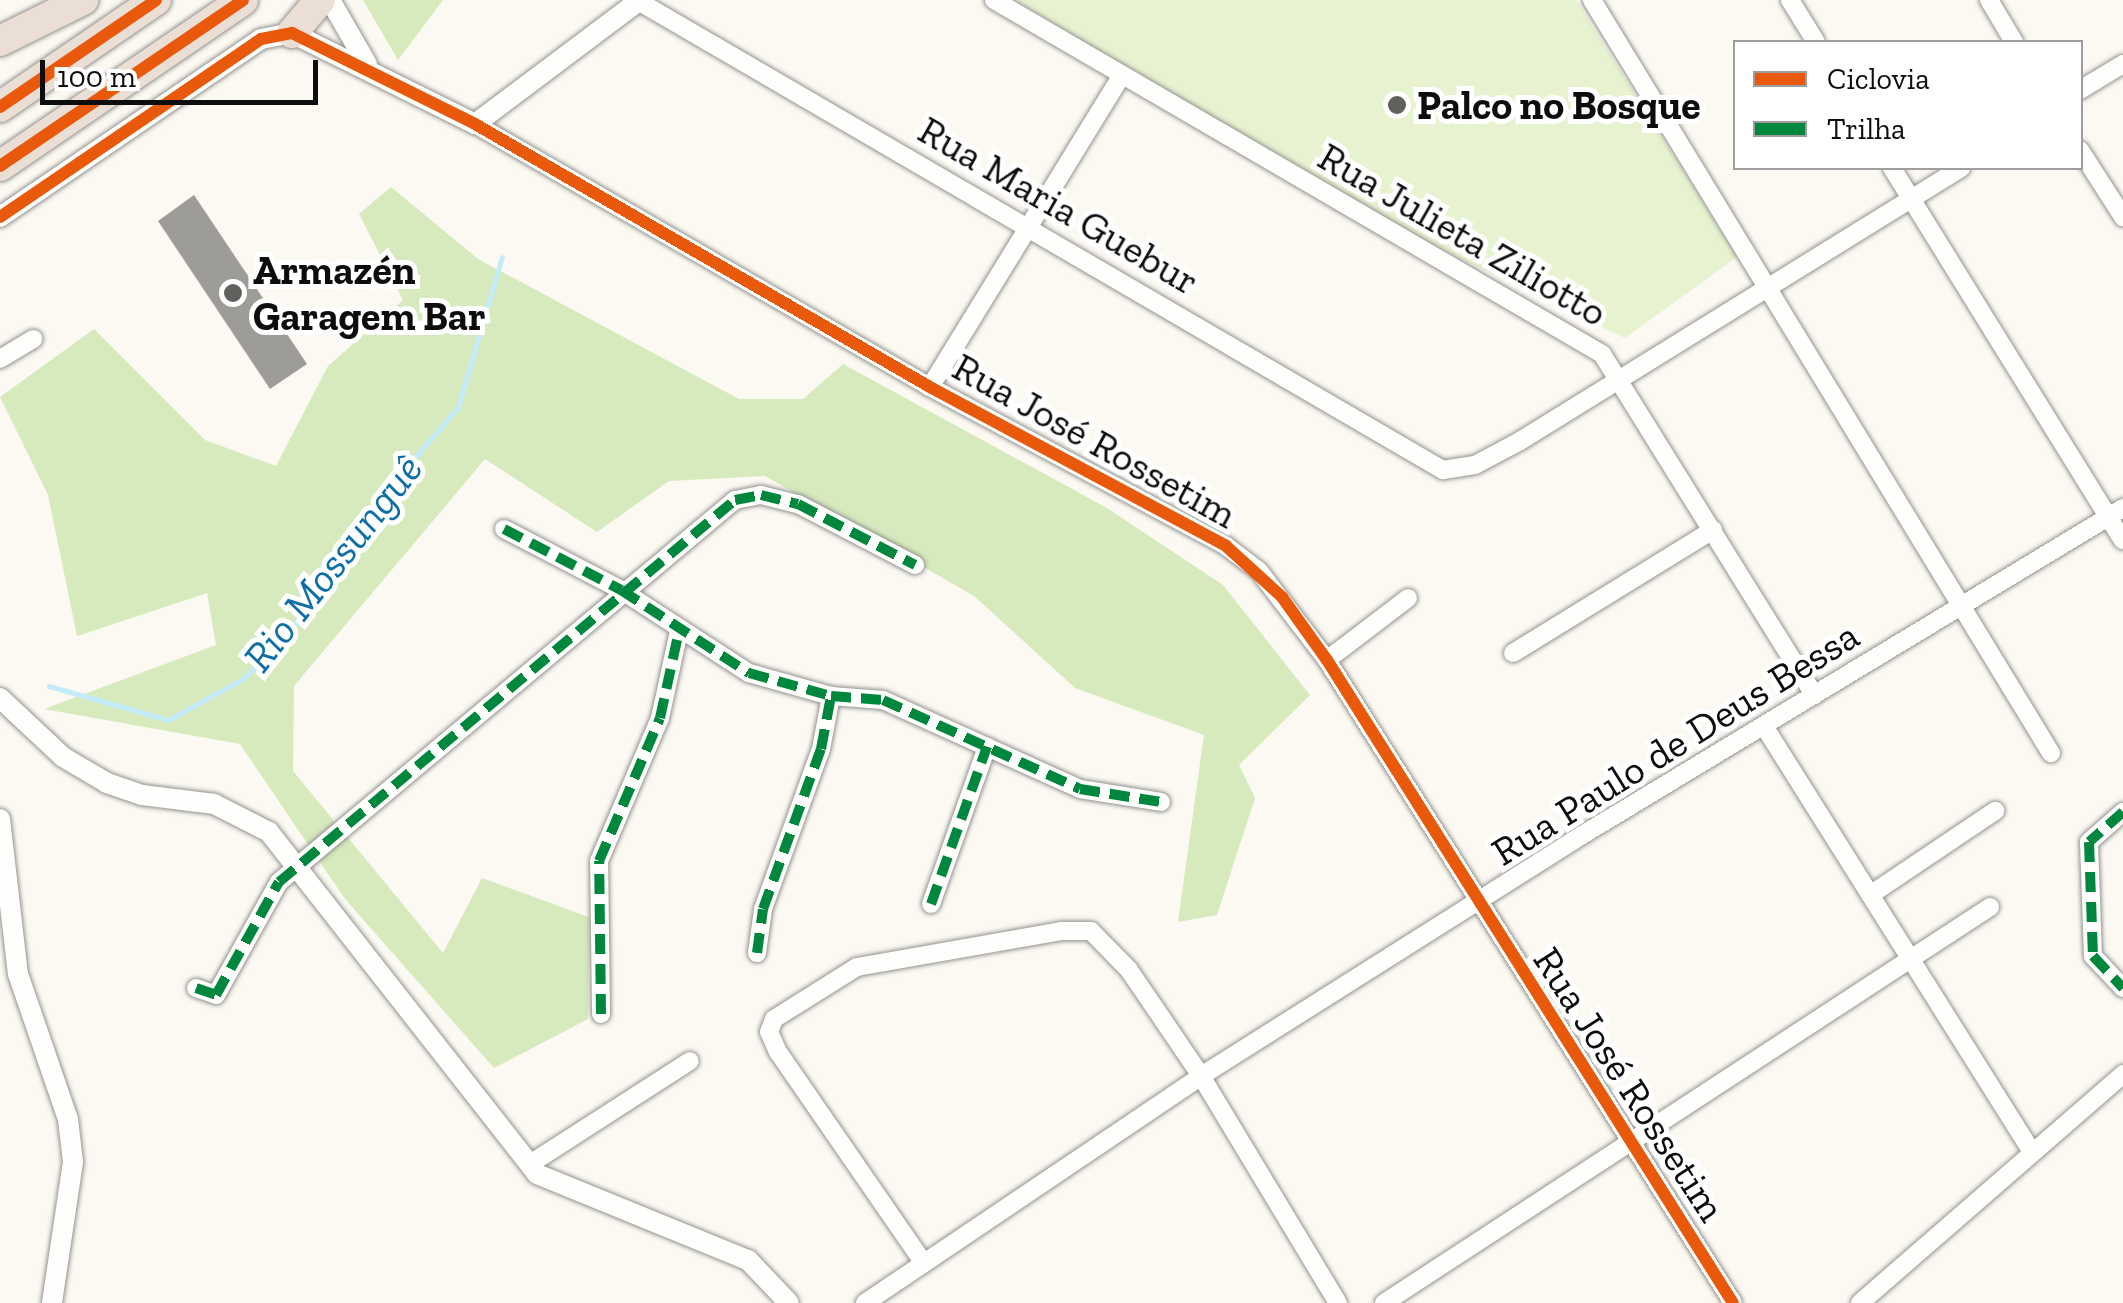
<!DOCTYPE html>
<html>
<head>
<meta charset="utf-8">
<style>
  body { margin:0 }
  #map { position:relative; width:2123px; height:1303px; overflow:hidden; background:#fbf9f2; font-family:"Zilla Slab",serif }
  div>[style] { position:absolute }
  .green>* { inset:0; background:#e6f2d0 }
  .forest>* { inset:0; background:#d7eabe }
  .stream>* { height:5px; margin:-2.5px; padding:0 2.5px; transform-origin:2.5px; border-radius:2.5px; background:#c5eaf8 }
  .building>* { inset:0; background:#9e9c98 }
  .roads { filter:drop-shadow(0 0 2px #949390) drop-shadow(0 0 2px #949390) }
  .minor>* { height:18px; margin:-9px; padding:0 9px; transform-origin:9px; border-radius:9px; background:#fefefd }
  .tertiary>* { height:20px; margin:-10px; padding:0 10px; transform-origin:10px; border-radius:10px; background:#fefefd }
  .motorway>* { height:30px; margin:-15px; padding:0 15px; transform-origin:15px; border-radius:15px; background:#ebded4 }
  .quiet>* { height:10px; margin-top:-5px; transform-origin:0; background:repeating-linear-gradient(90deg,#00873e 0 20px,transparent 0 30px) }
  .cycleway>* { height:12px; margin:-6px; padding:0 6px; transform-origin:6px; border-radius:6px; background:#e8590c }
  .dots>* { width:28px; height:28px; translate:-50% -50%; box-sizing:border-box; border:5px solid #fff; border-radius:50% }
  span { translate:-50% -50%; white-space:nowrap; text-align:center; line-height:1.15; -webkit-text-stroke:10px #fff; paint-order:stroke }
  .poi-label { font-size:40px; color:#0d0d0d; font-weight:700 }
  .left { translate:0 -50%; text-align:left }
  .street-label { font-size:40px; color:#0d0d0d }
  .water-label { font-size:42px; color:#0e6fa8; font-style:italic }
  .legend { position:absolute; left:1733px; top:40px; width:350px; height:130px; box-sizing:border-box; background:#fff; border:2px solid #9e9e9e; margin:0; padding:12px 18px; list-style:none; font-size:30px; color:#0d0d0d }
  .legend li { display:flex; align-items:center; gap:20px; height:50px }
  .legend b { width:50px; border:2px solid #9e9e9e }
  .scale { position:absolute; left:40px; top:60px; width:278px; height:45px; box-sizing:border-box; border:5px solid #0d0d0d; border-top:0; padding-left:12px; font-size:30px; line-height:35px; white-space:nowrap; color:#0d0d0d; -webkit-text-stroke:8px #fff; paint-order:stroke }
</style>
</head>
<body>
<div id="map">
  <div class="green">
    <i style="clip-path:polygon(1016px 0,1576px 0,1737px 257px,1625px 338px,1347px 204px)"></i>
  </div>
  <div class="forest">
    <i style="clip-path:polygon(363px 0,443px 0,398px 60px)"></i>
    <i style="clip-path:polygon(391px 187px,478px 259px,739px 399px,803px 399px,843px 364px,1107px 508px,1223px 585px,1310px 695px,1239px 765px,1255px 798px,1217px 915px,1178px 922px,1204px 735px,1075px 688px,974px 596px,765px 476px,669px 481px,597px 532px,485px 459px,294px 686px,293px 771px,443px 953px,482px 878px,589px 917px,588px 1019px,494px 1068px,345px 899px,240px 744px,44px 709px,216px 645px,207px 593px,77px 636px,48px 495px,0 397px,94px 329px,205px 440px,276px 466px,328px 366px,403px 300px,359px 214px)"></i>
  </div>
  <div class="stream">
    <i style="left:49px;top:686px;width:124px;rotate:15.9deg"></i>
    <i style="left:168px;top:720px;width:85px;rotate:-28.7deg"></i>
    <i style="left:243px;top:679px;width:75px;rotate:-46.1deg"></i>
    <i style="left:295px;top:625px;width:55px;rotate:-68.6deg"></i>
    <i style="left:315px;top:574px;width:220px;rotate:-49.4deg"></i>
    <i style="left:458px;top:407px;width:156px;rotate:-73.7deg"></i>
  </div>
  <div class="building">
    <i style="clip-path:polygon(194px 195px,307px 364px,270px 389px,158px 221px)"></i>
  </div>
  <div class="roads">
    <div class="minor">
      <i style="left:994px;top:0;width:704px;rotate:30.21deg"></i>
      <i style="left:1602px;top:354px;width:402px;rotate:58.1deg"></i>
      <i style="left:1592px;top:0;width:882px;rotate:58.64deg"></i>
      <i style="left:1790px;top:0;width:49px;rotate:58.2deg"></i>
      <i style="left:1989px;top:0;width:49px;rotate:59.2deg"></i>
      <i style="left:638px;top:1px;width:932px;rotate:30.23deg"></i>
      <i style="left:1443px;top:470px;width:32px;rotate:-9deg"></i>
      <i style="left:1475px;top:465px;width:51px;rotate:-28.1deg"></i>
      <i style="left:1520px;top:441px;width:519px;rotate:-31.76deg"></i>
      <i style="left:2080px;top:90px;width:50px;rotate:-31.2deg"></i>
      <i style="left:475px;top:124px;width:526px;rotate:30.03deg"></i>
      <i style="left:930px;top:387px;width:336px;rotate:28.2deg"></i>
      <i style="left:1226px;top:546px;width:41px;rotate:37.1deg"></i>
      <i style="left:1259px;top:571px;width:112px;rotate:52.6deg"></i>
      <i style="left:1327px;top:660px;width:760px;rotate:57.73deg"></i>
      <i style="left:2080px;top:150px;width:80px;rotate:57.3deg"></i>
      <i style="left:1892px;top:168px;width:438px;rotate:58.2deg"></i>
      <i style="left:0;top:359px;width:39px;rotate:-31deg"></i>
      <i style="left:930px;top:387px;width:366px;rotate:-58.4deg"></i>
      <i style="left:504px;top:529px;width:132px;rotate:27.5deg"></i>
      <i style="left:621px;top:590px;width:153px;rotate:33deg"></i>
      <i style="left:749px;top:673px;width:85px;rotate:15.7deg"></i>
      <i style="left:831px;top:696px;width:52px;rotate:4.4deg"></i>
      <i style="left:883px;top:700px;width:216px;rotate:24.3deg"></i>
      <i style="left:1080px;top:789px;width:82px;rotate:9.1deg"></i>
      <i style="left:1513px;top:653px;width:235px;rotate:-31.6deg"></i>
      <i style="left:1327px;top:660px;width:102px;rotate:-37.4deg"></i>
      <i style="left:1764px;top:726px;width:503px;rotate:57.83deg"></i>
      <i style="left:2123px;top:812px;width:45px;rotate:138.6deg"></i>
      <i style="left:2089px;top:842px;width:114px;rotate:88deg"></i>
      <i style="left:2093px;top:956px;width:44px;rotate:46.8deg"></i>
      <i style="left:1870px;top:895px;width:151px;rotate:-33.9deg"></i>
      <i style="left:931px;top:904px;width:167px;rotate:-70.4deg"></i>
      <i style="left:757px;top:953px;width:44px;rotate:-82.2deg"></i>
      <i style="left:763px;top:909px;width:170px;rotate:-70.1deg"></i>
      <i style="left:821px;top:749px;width:54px;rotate:-79.3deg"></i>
      <i style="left:196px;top:988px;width:21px;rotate:19deg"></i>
      <i style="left:216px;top:995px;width:129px;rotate:-60.9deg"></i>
      <i style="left:279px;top:882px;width:595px;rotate:-39.95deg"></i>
      <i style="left:735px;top:500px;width:26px;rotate:-11deg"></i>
      <i style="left:761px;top:495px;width:38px;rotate:14deg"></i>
      <i style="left:798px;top:504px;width:132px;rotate:27.5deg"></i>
      <i style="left:601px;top:1014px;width:153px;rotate:-90.7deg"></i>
      <i style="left:599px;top:861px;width:155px;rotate:-66.9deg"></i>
      <i style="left:660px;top:718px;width:89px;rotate:-77.7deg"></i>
      <i style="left:530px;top:1164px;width:190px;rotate:-32.8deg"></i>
      <i style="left:923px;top:1262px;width:255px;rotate:-124.6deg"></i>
      <i style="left:778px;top:1052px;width:22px;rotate:-114deg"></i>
      <i style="left:769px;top:1032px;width:14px;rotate:-69deg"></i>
      <i style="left:774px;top:1019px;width:98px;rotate:-32.1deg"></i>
      <i style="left:857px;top:967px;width:207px;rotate:-10deg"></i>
      <i style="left:1061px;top:931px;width:30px"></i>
      <i style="left:1091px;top:931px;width:54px;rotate:45.7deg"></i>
      <i style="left:1129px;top:970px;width:128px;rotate:55.8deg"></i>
      <i style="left:1201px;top:1076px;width:265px;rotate:58.9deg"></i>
      <i style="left:865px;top:1303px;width:405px;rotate:-34deg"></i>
      <i style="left:1201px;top:1076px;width:441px;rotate:-32.3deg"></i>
      <i style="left:1574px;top:840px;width:642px;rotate:-31.16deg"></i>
      <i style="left:1384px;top:1303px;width:724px;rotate:-33.16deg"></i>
      <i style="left:1860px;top:1303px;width:349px;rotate:-41deg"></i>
    </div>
    <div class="tertiary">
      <i style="left:330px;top:0;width:74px;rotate:60deg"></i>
      <i style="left:0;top:217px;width:316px;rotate:-34.3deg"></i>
      <i style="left:261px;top:39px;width:32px;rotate:-11deg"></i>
      <i style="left:292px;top:33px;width:204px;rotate:26.4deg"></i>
      <i style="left:475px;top:124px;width:206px;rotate:-36.9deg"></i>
      <i style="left:0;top:698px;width:86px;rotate:43.1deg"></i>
      <i style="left:63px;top:757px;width:51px;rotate:30.6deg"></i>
      <i style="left:107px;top:783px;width:37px;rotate:19deg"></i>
      <i style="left:142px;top:795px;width:73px;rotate:7.1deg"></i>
      <i style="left:214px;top:804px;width:62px;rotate:27deg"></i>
      <i style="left:269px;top:832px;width:434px;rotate:51.9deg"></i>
      <i style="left:537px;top:1174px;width:228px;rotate:22.2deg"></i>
      <i style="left:748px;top:1260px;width:59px;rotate:46.4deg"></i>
      <i style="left:0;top:819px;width:156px;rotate:83.4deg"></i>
      <i style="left:18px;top:974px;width:153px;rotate:71deg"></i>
      <i style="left:68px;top:1119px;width:43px;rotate:83.4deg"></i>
      <i style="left:73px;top:1162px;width:143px;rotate:98.5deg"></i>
    </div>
    <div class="motorway">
      <i style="left:292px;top:33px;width:43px;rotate:-49.7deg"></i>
      <i style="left:0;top:41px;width:93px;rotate:-26.3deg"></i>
      <i style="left:0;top:107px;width:189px;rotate:-34.4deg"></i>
      <i style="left:0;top:166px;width:294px;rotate:-34.3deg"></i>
    </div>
  </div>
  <div class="quiet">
    <i style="left:504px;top:529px;width:132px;rotate:27.5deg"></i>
    <i style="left:621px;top:590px;width:153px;rotate:33deg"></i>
    <i style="left:749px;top:673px;width:85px;rotate:15.7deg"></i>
    <i style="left:831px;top:696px;width:52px;rotate:4.4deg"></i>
    <i style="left:883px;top:700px;width:216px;rotate:24.3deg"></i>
    <i style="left:1080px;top:789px;width:82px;rotate:9.1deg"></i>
    <i style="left:2123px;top:812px;width:45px;rotate:138.6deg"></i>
    <i style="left:2089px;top:842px;width:114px;rotate:88deg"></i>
    <i style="left:2093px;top:956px;width:44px;rotate:46.8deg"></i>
    <i style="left:931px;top:904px;width:167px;rotate:-70.4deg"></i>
    <i style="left:757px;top:953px;width:44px;rotate:-82.2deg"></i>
    <i style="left:763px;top:909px;width:170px;rotate:-70.1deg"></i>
    <i style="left:821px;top:749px;width:54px;rotate:-79.3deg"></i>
    <i style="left:196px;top:988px;width:21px;rotate:19deg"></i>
    <i style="left:216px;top:995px;width:129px;rotate:-60.9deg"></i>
    <i style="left:279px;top:882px;width:595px;rotate:-39.95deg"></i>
    <i style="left:735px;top:500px;width:26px;rotate:-11deg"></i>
    <i style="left:761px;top:495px;width:38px;rotate:14deg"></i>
    <i style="left:798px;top:504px;width:132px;rotate:27.5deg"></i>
    <i style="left:601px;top:1014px;width:153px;rotate:-90.7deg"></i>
    <i style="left:599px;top:861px;width:155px;rotate:-66.9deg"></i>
    <i style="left:660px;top:718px;width:89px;rotate:-77.7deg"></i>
  </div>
  <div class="cycleway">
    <i style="left:0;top:107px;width:189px;rotate:-34.4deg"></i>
    <i style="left:0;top:166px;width:294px;rotate:-34.3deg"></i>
    <i style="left:0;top:217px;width:316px;rotate:-34.3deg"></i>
    <i style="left:261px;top:39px;width:32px;rotate:-11deg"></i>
    <i style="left:292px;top:33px;width:204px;rotate:26.4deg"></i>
    <i style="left:475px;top:124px;width:526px;rotate:30.03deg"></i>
    <i style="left:930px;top:387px;width:336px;rotate:28.2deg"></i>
    <i style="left:1226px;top:546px;width:76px;rotate:42.3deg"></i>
    <i style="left:1282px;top:597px;width:77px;rotate:54.5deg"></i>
    <i style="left:1327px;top:660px;width:760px;rotate:57.73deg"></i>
  </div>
  <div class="dots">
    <i style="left:1397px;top:105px;background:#60605d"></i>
    <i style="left:233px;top:293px;background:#60605d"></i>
  </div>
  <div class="poi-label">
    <span class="left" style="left:1417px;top:105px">Palco no Bosque</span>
    <span class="left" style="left:253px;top:293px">Armazén<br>Garagem Bar</span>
  </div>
  <div class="street-label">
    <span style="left:1059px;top:205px;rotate:30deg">Rua Maria Guebur</span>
    <span style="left:1463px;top:234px;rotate:30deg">Rua Julieta Ziliotto</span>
    <span style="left:1095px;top:440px;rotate:29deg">Rua José Rossetim</span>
    <span style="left:1675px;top:743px;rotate:-32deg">Rua Paulo de Deus Bessa</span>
    <span style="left:1630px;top:1084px;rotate:57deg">Rua José Rossetim</span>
  </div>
  <div class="water-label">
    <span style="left:333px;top:563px;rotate:-52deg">Rio Mossunguê</span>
  </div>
  <ul class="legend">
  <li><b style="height:12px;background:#e8590c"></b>Ciclovia</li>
  <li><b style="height:12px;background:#00873e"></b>Trilha</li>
  </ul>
  <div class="scale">100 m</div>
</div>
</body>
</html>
